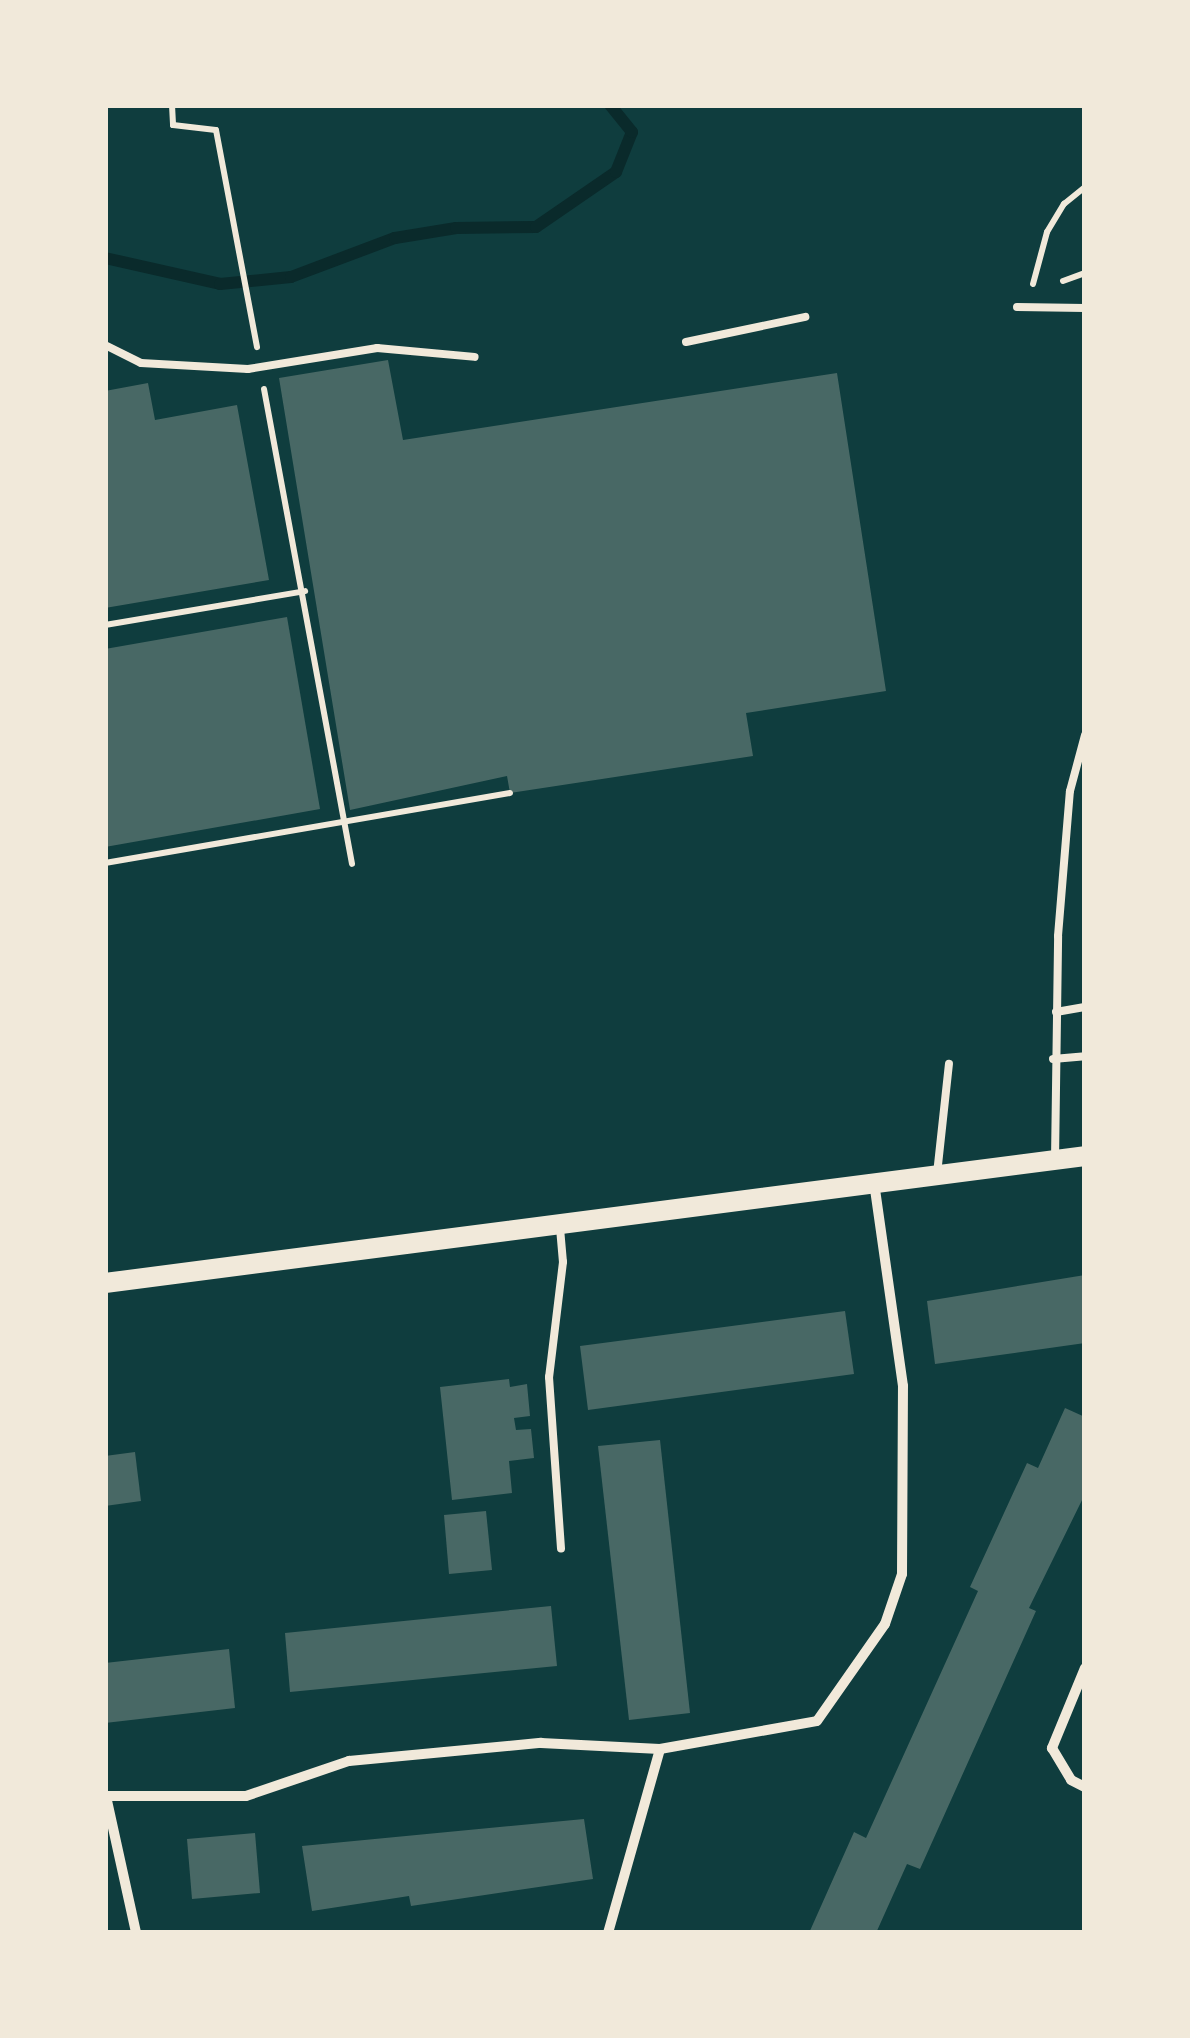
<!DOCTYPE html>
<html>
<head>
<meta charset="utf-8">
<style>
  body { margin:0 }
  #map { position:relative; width:1190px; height:2038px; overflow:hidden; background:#0f3d3e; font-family:"Archivo Narrow",sans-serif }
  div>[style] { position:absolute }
  .stream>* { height:12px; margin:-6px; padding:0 6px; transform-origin:6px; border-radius:6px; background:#0a2a2b }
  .building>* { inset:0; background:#486865 }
  .path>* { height:6px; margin:-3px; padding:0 3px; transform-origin:3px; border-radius:3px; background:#f1e9da }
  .service>* { height:8px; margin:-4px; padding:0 4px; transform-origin:4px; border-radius:4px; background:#f1e9da }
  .minor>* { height:10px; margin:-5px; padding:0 5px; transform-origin:5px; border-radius:5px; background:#f1e9da }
  .secondary>* { height:20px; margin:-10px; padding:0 10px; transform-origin:10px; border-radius:10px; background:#f1e9da }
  span { translate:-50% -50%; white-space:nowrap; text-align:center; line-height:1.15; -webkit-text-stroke:10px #f1e9da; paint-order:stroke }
  .frame { position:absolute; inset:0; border:108px solid #f1e9da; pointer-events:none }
</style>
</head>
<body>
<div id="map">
  <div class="stream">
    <i style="left:105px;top:258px;width:118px;rotate:12.7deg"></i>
    <i style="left:220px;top:284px;width:71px;rotate:-5.6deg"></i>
    <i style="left:291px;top:277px;width:111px;rotate:-20.6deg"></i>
    <i style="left:395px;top:238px;width:62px;rotate:-9.3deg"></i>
    <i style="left:456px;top:228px;width:80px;rotate:-0.7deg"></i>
    <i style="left:536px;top:227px;width:97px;rotate:-34.5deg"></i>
    <i style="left:616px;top:172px;width:43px;rotate:-68.2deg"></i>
    <i style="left:632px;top:132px;width:35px;rotate:-129deg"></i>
  </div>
  <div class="building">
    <i style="clip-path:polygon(388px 360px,403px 440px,837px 373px,886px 691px,746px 713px,753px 756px,510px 793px,507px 776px,350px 810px,279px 378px)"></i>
    <i style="clip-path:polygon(148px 383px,155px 420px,237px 405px,269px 580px,105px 608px,105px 391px)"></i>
    <i style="clip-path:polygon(287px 617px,320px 809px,105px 847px,105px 649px)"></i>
    <i style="clip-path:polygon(1085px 1275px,1085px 1343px,935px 1364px,927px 1301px)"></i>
    <i style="clip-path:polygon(845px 1311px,854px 1374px,588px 1410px,580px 1346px)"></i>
    <i style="clip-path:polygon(509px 1379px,510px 1387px,527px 1384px,530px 1416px,514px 1418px,516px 1430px,531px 1429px,534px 1458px,509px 1461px,512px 1493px,452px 1500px,440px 1387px)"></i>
    <i style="clip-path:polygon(1065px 1408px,1085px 1417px,1085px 1494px,1029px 1608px,1036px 1611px,920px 1869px,907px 1864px,876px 1933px,809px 1933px,854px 1832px,866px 1838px,978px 1591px,970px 1587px,1027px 1463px,1038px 1468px)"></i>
    <i style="clip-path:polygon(660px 1440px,690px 1713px,629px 1720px,598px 1446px)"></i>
    <i style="clip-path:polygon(135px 1452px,141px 1501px,105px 1506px,105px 1456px)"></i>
    <i style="clip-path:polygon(486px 1511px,492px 1570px,449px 1574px,444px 1515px)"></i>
    <i style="clip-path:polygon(551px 1606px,557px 1666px,290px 1692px,285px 1633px)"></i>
    <i style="clip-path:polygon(229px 1649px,235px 1708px,105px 1723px,105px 1663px)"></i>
    <i style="clip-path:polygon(584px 1819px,593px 1879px,411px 1906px,409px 1896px,312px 1911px,302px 1846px)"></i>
    <i style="clip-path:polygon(255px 1833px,260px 1893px,192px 1899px,187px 1839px)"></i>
  </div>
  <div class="path">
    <i style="left:172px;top:105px;width:20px;rotate:87deg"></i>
    <i style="left:173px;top:125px;width:43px;rotate:6.6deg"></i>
    <i style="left:216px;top:130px;width:221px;rotate:79.3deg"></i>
    <i style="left:1063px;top:281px;width:23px;rotate:-20deg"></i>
    <i style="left:1033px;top:284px;width:54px;rotate:-74.9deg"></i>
    <i style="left:1047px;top:232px;width:33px;rotate:-59deg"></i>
    <i style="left:1064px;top:204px;width:27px;rotate:-39deg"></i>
    <i style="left:264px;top:389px;width:483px;rotate:79.5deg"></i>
    <i style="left:105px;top:625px;width:203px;rotate:-9.6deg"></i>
    <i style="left:105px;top:863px;width:411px;rotate:-9.8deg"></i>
  </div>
  <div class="service">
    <i style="left:1017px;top:307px;width:68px;rotate:0.8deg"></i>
    <i style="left:686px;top:342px;width:122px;rotate:-11.9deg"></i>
    <i style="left:105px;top:345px;width:40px;rotate:26.6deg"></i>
    <i style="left:141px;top:363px;width:107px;rotate:3.2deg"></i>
    <i style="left:248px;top:369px;width:131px;rotate:-9.2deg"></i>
    <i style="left:377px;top:348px;width:98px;rotate:5.2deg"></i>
    <i style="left:1056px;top:1012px;width:29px;rotate:-10deg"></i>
    <i style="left:1053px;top:1059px;width:32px;rotate:-5deg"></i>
    <i style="left:1055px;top:1160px;width:224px;rotate:-89.2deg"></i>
    <i style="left:1058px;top:936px;width:145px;rotate:-85.3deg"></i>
    <i style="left:1070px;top:791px;width:58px;rotate:-75deg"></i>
    <i style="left:937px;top:1174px;width:111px;rotate:-83.8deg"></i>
    <i style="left:560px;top:1228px;width:34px;rotate:85deg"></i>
    <i style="left:563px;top:1262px;width:116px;rotate:96.9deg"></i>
    <i style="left:549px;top:1377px;width:172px;rotate:86deg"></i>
  </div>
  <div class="minor">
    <i style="left:1085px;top:1668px;width:87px;rotate:112.4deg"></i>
    <i style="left:1052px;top:1748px;width:37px;rotate:59deg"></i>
    <i style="left:1071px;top:1780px;width:16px;rotate:27deg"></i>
    <i style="left:105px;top:1796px;width:141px"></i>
    <i style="left:246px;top:1796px;width:109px;rotate:-18.8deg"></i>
    <i style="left:349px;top:1761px;width:193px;rotate:-5.4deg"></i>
    <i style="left:541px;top:1743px;width:119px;rotate:2.9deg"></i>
    <i style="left:660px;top:1749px;width:159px;rotate:-10.1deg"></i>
    <i style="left:817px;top:1721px;width:118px;rotate:-55deg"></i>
    <i style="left:885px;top:1624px;width:53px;rotate:-71.2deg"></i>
    <i style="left:902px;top:1574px;width:188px;rotate:-89.7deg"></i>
    <i style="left:903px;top:1386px;width:206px;rotate:-98.1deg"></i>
    <i style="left:106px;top:1796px;width:140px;rotate:77.6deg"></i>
    <i style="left:608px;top:1933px;width:191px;rotate:-74.2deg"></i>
  </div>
  <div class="secondary">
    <i style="left:105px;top:1283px;width:988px;rotate:-7.38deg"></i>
  </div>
  <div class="frame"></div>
</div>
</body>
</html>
